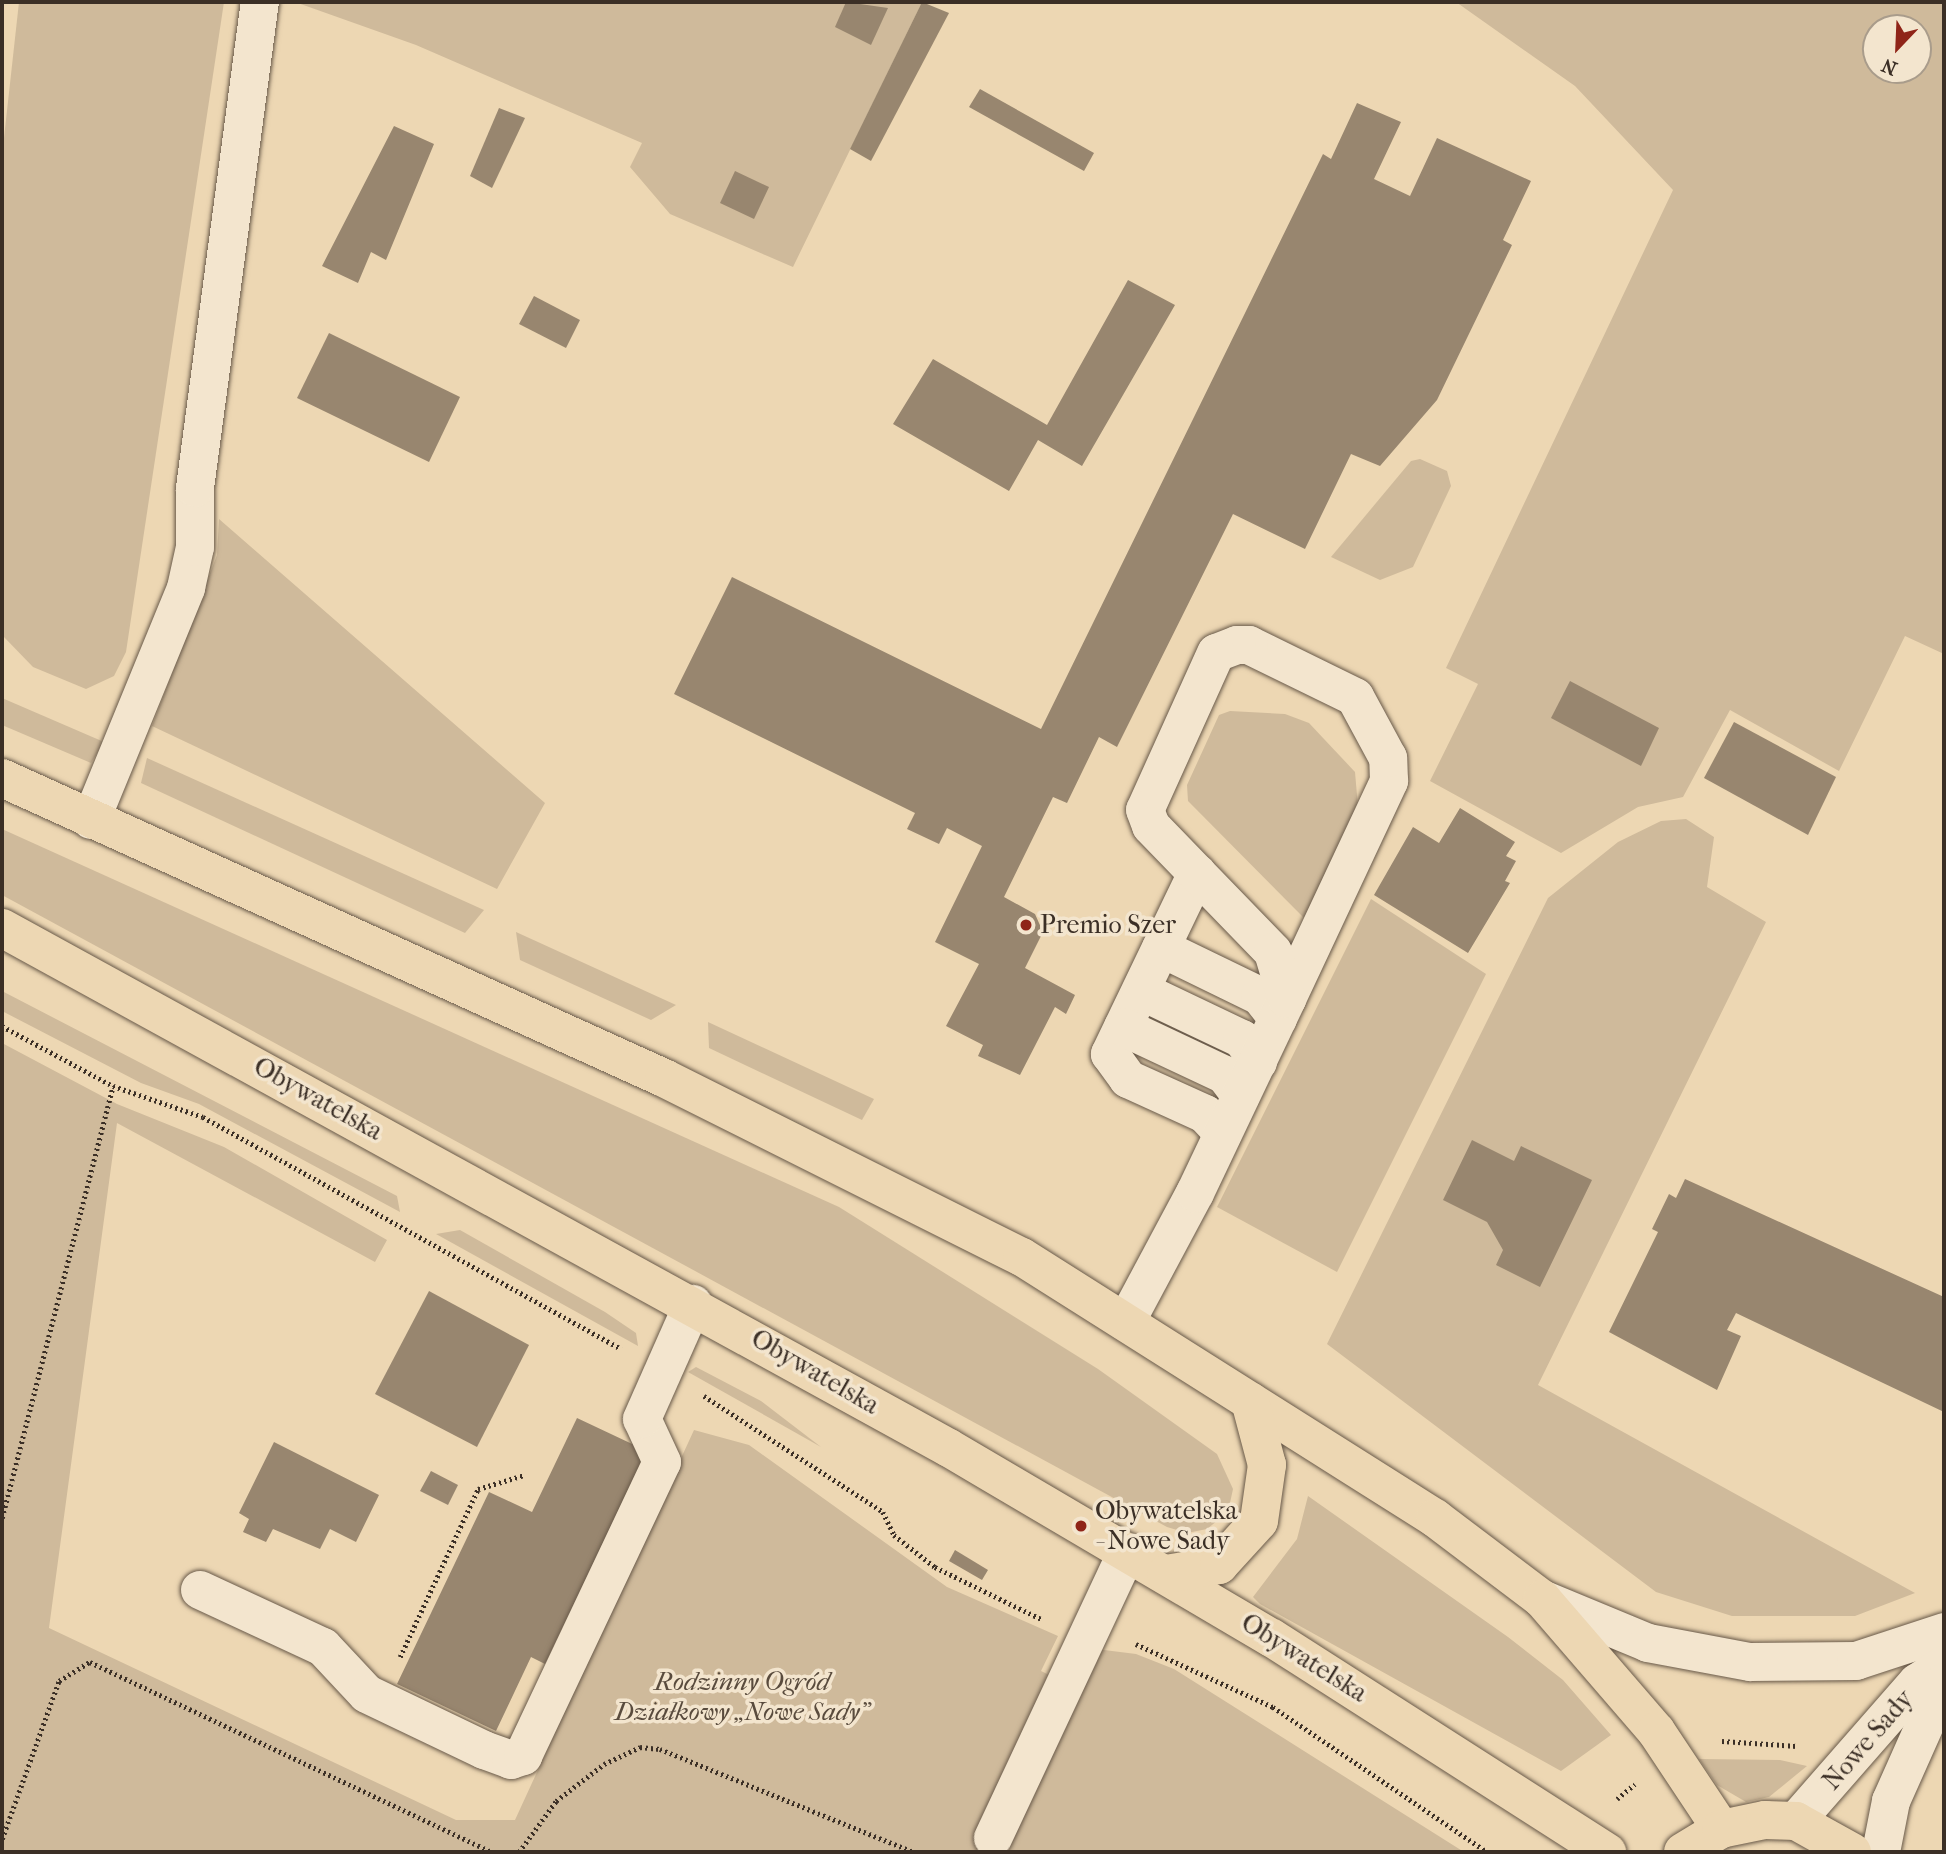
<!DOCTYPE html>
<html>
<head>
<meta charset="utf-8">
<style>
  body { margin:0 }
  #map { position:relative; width:1946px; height:1854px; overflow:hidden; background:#edd7b3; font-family:"IM FELL French Canon",serif }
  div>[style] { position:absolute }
  .green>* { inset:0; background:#cfba9b }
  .building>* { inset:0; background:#98866f }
  .path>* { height:4.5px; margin-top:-2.25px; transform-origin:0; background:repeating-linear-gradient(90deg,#3b2f26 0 2px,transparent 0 5.5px) }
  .roads { filter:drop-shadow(0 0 2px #685949) drop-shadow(0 0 2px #685949) }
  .minor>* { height:38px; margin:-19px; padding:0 19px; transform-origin:19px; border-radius:19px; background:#f3e5ce }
  .major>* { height:38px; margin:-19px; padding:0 19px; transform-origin:19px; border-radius:19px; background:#edd7b3 }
  .dots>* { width:19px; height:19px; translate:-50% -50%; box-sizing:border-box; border:4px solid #f3e5ce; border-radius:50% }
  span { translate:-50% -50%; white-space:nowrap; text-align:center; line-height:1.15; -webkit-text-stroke:7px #f3e5ce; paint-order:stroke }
  .poi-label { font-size:26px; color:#3b2f26 }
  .left { translate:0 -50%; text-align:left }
  .street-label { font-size:26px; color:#3b2f26 }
  .park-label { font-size:26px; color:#594b3d; font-style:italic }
  .frame { position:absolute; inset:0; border:4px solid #3b2f26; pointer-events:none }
  .north { position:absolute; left:1862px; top:14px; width:70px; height:70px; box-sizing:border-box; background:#f3e5ce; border:2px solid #a99c8b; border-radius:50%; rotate:203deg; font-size:19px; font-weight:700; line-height:28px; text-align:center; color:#3b2f26 }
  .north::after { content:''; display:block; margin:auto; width:24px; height:32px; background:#8f2418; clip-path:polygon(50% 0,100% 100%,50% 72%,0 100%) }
</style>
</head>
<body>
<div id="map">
  <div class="green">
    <i style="clip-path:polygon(19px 2px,224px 2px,126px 652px,114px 676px,86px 689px,33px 667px,2px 635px,2px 156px)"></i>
    <i style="clip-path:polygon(295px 2px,922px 2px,793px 267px,670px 214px,630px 167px,642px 143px,416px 45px)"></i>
    <i style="clip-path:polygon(evenodd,1456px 2px,1944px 2px,1944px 654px,1905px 636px,1839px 771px,1730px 710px,1683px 797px,1638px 807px,1561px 853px,1430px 781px,1478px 684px,1446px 668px,1673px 190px,1575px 86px,1456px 2px,1876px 28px,1918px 28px,1918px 70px,1876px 70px,1876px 28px)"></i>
    <i style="clip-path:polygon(1420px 459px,1447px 471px,1451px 486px,1413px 567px,1380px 580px,1331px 557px,1411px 461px)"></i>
    <i style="clip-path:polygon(219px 519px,545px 803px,497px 889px,152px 726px,217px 555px)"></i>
    <i style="clip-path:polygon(2px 698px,104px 742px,91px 763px,2px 725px)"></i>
    <i style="clip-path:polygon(1230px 711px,1285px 714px,1309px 723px,1355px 772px,1358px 807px,1304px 918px,1188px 801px,1187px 785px,1219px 715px)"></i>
    <i style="clip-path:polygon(147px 758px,484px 910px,465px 933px,141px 783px)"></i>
    <i style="clip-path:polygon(1686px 819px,1714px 837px,1707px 887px,1766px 922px,1538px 1385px,1915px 1593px,1855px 1616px,1732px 1616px,1656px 1592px,1327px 1344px,1548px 898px,1618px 842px,1661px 821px)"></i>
    <i style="clip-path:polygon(2px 829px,839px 1207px,1098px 1369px,1217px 1454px,1233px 1489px,1228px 1512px,1207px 1529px,1187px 1533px,1167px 1527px,2px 895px)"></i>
    <i style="clip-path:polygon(1371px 899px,1486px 974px,1337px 1272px,1217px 1207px)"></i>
    <i style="clip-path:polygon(516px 932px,676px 1005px,651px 1020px,520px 960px)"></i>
    <i style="clip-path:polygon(2px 991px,397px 1196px,400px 1212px,199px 1104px,141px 1083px,2px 1011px)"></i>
    <i style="clip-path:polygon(708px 1022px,874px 1099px,862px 1120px,709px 1048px)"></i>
    <i style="clip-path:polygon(2px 1043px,117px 1104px,224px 1147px,387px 1240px,375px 1262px,117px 1123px,49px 1628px,456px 1820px,515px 1820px,694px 1430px,749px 1445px,947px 1587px,1058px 1636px,1041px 1671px,1078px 1689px,1096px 1649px,1136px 1654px,1174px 1669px,1464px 1852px,2px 1852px)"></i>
    <i style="clip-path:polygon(460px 1230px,605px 1312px,636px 1333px,638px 1346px,436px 1234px)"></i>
    <i style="clip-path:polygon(696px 1367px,761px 1401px,821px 1447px,688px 1372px)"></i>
    <i style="clip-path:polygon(1308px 1496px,1508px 1637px,1563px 1680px,1611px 1735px,1561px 1771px,1260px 1604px,1253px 1597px,1297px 1539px)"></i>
    <i style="clip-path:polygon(1699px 1759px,1780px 1760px,1807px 1766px,1769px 1797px,1746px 1802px,1717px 1785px)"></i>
  </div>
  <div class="building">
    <i style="clip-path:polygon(846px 2px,888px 8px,871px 45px,835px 27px)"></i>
    <i style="clip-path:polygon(922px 2px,949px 13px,871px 161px,850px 149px)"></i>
    <i style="clip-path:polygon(980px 89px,1094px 153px,1084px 171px,969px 107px)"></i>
    <i style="clip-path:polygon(1357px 103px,1401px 122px,1374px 179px,1410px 196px,1437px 138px,1531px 181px,1503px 240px,1512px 245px,1437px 400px,1380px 466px,1351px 454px,1305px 549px,1233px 514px,1117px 747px,1099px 737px,1067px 803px,1053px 797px,1004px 897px,1035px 914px,1043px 932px,1025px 968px,1075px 995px,1066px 1014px,1055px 1007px,1020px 1075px,978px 1056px,983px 1045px,946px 1026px,979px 964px,935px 942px,982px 846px,947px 828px,939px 844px,907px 829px,915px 813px,674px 694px,732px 577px,1041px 729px,1323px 154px,1331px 159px)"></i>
    <i style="clip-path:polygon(499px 108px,525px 118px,492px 188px,470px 176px)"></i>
    <i style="clip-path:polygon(394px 126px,434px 144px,386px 260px,371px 252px,358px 283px,322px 266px)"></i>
    <i style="clip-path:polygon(735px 171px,769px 187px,754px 219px,720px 203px)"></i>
    <i style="clip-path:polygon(1128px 280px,1175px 305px,1082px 466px,1038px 440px,1009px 491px,893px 424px,933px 359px,1047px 425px)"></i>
    <i style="clip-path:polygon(534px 296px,580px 320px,566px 348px,519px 324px)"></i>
    <i style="clip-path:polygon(329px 333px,460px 397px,429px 462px,297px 398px)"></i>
    <i style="clip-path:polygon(1570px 681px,1659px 728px,1641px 766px,1551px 718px)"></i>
    <i style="clip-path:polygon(1734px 722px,1836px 777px,1808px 835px,1704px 778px)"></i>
    <i style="clip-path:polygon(1460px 808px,1515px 842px,1506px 856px,1516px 861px,1505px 881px,1510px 883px,1468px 953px,1374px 895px,1413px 827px,1439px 843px)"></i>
    <i style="clip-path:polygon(1472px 1140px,1514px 1161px,1521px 1146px,1592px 1180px,1540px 1287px,1496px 1265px,1503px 1250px,1487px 1222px,1443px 1200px)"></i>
    <i style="clip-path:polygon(1685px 1179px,1944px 1297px,1944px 1412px,1736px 1313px,1727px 1330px,1741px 1336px,1717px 1390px,1609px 1332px,1658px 1232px,1652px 1229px,1669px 1194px,1676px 1198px)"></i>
    <i style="clip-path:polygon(429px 1291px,529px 1345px,477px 1447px,375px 1394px)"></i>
    <i style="clip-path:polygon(577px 1418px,647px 1451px,545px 1664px,531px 1657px,496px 1731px,397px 1684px,489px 1492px,532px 1512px)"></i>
    <i style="clip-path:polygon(274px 1442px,379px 1495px,356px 1542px,330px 1529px,320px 1549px,273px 1529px,266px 1542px,243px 1532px,249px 1519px,239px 1513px)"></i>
    <i style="clip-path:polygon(431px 1471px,458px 1485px,448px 1505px,420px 1491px)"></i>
    <i style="clip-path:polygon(955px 1550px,988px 1570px,982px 1580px,949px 1561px)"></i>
  </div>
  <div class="path">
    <i style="left:2px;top:1026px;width:126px;rotate:28.4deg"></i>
    <i style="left:113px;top:1086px;width:95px;rotate:19deg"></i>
    <i style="left:203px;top:1117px;width:478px;rotate:29deg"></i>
    <i style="left:704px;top:1396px;width:213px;rotate:32.9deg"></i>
    <i style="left:883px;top:1512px;width:25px;rotate:64deg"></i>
    <i style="left:894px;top:1535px;width:52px;rotate:38deg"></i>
    <i style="left:935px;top:1567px;width:120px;rotate:26.1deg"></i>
    <i style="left:2px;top:1518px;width:446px;rotate:-75.6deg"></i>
    <i style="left:1136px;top:1644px;width:151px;rotate:24.7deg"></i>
    <i style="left:1273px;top:1707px;width:258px;rotate:34.1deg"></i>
    <i style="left:400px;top:1657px;width:185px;rotate:-65.1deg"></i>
    <i style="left:478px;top:1489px;width:48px;rotate:-16.9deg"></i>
    <i style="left:1722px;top:1741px;width:75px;rotate:3.8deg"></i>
    <i style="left:1617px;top:1799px;width:23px;rotate:-40deg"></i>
    <i style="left:2px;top:1839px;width:168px;rotate:-70.2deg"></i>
    <i style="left:59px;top:1681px;width:36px;rotate:-32deg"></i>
    <i style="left:90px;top:1662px;width:445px;rotate:25.3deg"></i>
    <i style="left:519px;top:1852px;width:63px;rotate:-54deg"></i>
    <i style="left:556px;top:1801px;width:61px;rotate:-37.6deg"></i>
    <i style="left:604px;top:1764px;width:40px;rotate:-25deg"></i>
    <i style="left:640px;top:1747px;width:20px;rotate:6deg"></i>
    <i style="left:660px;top:1749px;width:274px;rotate:22.1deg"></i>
  </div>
  <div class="roads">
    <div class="minor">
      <i style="left:91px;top:820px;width:251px;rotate:-67.7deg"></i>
      <i style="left:186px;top:588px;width:42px;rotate:-77.6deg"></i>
      <i style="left:195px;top:547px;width:59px;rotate:-90deg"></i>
      <i style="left:195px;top:488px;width:490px;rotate:-82.4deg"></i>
      <i style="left:1197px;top:873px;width:201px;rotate:115.7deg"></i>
      <i style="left:1110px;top:1054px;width:31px;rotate:54deg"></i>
      <i style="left:1128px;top:1079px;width:85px;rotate:24.4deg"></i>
      <i style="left:1205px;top:1114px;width:26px;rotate:47deg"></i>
      <i style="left:1161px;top:948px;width:110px;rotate:25.9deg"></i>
      <i style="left:1260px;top:996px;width:29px;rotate:52deg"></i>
      <i style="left:1141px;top:991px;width:112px;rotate:25.4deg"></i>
      <i style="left:1242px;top:1039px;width:28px;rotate:55deg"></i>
      <i style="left:1123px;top:1027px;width:113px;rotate:25.2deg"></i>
      <i style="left:1225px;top:1075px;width:26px;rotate:53deg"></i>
      <i style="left:1126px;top:1322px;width:146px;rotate:-61.9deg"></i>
      <i style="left:1195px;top:1193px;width:215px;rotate:-64.6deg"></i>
      <i style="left:1287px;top:999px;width:241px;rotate:-64.9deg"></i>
      <i style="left:1389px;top:781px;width:23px;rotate:-92deg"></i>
      <i style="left:1388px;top:758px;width:69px;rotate:-118.4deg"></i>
      <i style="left:1355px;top:697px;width:118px;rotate:-153.9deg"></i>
      <i style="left:1249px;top:645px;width:12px;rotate:180deg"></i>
      <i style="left:1237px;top:645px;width:22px;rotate:159deg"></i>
      <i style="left:1216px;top:653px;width:172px;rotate:114.3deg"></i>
      <i style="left:1145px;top:810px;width:17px;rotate:69deg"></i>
      <i style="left:1151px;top:826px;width:175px;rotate:45.9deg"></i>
      <i style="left:1273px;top:952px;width:49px;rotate:73.4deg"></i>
      <i style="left:200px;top:1590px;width:136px;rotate:24.9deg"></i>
      <i style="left:323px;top:1647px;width:64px;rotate:46.9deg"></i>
      <i style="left:367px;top:1694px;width:130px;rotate:25.6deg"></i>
      <i style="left:484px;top:1750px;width:29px;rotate:20deg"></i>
      <i style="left:511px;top:1760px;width:13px;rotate:-18deg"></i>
      <i style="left:523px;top:1756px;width:325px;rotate:-64.7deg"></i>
      <i style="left:662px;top:1462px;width:47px;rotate:-114.9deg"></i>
      <i style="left:642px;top:1419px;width:126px;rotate:-66.1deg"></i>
      <i style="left:1542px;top:1599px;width:115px;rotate:22.5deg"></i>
      <i style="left:1648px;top:1643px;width:104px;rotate:10.6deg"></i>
      <i style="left:1750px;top:1662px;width:106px;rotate:-0.5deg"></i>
      <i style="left:1856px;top:1661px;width:93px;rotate:-18.2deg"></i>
      <i style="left:1796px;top:1821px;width:184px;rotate:-48.8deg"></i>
      <i style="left:1917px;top:1683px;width:32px;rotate:-34deg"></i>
      <i style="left:993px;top:1838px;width:316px;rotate:-64.9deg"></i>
      <i style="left:1881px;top:1852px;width:52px;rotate:-78.9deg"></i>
      <i style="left:1891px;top:1801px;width:130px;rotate:-66deg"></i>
    </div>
    <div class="major">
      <i style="left:2px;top:778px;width:727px;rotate:24.38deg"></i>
      <i style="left:664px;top:1078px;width:400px;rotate:26.6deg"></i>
      <i style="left:1022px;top:1257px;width:489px;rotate:32.3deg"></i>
      <i style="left:1435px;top:1518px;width:134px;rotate:37.1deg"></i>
      <i style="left:1542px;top:1599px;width:174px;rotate:49.2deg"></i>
      <i style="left:1656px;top:1731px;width:118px;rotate:56.4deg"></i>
      <i style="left:2px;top:928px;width:1080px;rotate:28.77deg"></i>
      <i style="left:949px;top:1448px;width:375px;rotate:30.5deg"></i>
      <i style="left:1272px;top:1638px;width:398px;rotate:32.6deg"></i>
      <i style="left:1166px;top:1574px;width:54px;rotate:-9.6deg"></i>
      <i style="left:1219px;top:1565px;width:59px;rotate:-47.7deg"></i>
      <i style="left:1259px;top:1521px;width:57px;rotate:-81.9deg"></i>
      <i style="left:1267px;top:1465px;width:66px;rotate:-104.9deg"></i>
      <i style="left:1683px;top:1852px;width:44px;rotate:-31.2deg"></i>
      <i style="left:1721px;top:1829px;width:45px;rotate:-11.6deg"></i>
      <i style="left:1765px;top:1820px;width:31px;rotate:2deg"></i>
      <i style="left:1796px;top:1821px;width:64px;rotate:29deg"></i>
    </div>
  </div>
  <div class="dots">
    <i style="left:1026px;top:925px;background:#8f2418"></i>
    <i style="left:1081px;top:1526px;background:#8f2418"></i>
  </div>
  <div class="poi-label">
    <span class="left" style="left:1040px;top:925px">Premio Szer</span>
    <span class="left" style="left:1095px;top:1526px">Obywatelska<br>- Nowe Sady</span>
  </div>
  <div class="street-label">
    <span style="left:318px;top:1099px;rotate:29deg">Obywatelska</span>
    <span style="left:815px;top:1372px;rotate:30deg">Obywatelska</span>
    <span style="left:1304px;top:1658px;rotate:32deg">Obywatelska</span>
    <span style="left:1868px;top:1740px;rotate:-49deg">Nowe Sady</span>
  </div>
  <div class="park-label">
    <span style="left:742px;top:1697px">Rodzinny Ogród<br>Działkowy „Nowe Sady”</span>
  </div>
  <div class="frame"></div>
  <div class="north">N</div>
</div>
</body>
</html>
